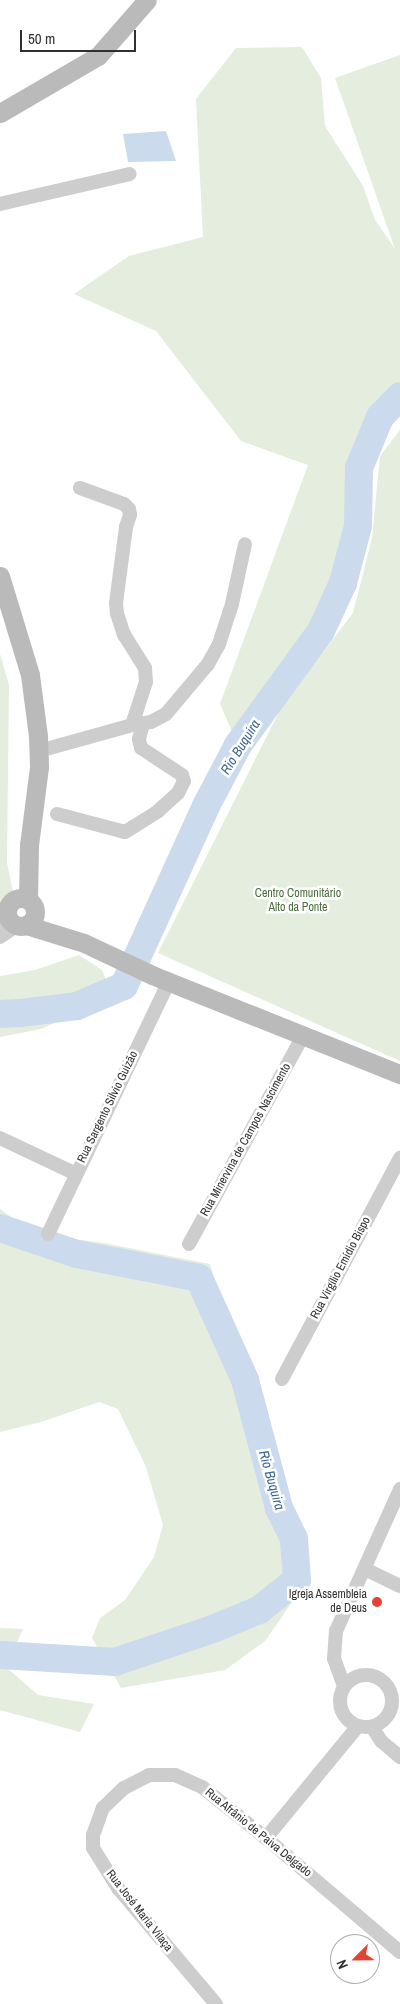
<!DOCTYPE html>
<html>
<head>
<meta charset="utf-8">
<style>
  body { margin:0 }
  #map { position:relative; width:400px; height:2004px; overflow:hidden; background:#fff; font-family:"Archivo Narrow",sans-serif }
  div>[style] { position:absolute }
  .green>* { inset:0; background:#e4edde }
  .water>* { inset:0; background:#cbdaec }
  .river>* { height:28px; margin:-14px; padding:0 14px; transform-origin:14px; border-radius:14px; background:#cbdaec }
  .minor>* { height:14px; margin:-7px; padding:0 7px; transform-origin:7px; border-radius:7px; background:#cdcdcd }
  .minor>.ring { margin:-7px; padding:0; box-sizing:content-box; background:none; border:14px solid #cdcdcd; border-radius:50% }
  .secondary>* { height:19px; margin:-9.5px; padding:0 9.5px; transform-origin:9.5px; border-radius:9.5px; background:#bababa }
  .secondary>.ring { margin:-9.5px; padding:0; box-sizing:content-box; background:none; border:19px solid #bababa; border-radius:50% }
  .dots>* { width:14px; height:14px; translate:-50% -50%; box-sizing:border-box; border:2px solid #fff; border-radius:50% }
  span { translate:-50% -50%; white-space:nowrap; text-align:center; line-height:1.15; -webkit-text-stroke:5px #fff; paint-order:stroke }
  .park-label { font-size:12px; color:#4c6c3d }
  .street-label { font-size:12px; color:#303030 }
  .poi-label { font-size:12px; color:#303030 }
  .right { translate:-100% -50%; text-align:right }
  .water-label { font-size:14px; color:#3e6593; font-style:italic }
  .north { position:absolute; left:330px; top:1934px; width:50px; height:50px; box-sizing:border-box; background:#fff; border:1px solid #acacac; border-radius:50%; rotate:247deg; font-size:14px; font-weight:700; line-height:20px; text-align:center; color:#303030 }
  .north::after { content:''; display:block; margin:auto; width:18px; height:22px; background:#e54235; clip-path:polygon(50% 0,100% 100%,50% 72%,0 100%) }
  .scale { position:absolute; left:20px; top:30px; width:116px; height:22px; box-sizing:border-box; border:2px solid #303030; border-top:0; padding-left:6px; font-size:15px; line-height:18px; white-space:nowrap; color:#303030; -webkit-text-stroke:4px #fff; paint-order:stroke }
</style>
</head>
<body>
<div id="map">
  <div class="green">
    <i style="clip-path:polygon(302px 47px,321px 78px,325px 126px,363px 186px,375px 220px,395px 249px,335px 78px,400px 55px,400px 396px,380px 417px,359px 468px,358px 526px,343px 583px,321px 631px,238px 745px,220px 704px,308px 465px,241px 441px,156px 331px,74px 294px,129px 256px,203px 237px,196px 99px,236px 48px)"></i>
    <i style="clip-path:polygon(400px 430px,400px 1061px,158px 953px,282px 706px,353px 613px,372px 538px,380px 456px)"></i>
    <i style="clip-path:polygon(0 654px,9px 685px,7px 863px,14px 897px,8px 912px,0 921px)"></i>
    <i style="clip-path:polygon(79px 955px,102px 970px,114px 1000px,89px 1007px,41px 1029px,0 1037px,0 976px,35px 970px)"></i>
    <i style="clip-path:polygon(0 1209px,22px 1225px,57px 1237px,104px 1243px,210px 1264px,226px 1317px,255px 1389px,303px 1546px,297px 1595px,265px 1641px,225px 1670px,121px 1688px,92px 1638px,100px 1618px,125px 1600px,154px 1557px,163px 1525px,146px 1467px,118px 1409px,99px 1402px,41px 1422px,0 1432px)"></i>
    <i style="clip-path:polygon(0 1628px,23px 1629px,6px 1667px,38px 1695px,94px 1704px,80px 1732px,0 1710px)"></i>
  </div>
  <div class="water">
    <i style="clip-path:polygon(166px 131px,176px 161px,128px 162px,123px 134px)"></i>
  </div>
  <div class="river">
    <i style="left:0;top:1014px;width:20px;rotate:-3deg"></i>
    <i style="left:20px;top:1013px;width:57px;rotate:-7deg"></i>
    <i style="left:77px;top:1006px;width:51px;rotate:-23.1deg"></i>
    <i style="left:124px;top:986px;width:198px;rotate:-65.5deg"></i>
    <i style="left:206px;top:806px;width:69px;rotate:-62.3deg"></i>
    <i style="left:238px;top:745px;width:141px;rotate:-53.9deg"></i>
    <i style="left:321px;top:631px;width:53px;rotate:-65.4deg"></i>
    <i style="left:343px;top:583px;width:59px;rotate:-75.3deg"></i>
    <i style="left:358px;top:526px;width:58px;rotate:-89deg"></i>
    <i style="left:359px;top:468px;width:55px;rotate:-67.6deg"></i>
    <i style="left:380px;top:417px;width:29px;rotate:-46deg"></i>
    <i style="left:0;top:1228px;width:81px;rotate:18.7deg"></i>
    <i style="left:77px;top:1254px;width:124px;rotate:11.1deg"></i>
    <i style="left:199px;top:1278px;width:112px;rotate:65.7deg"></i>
    <i style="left:245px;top:1380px;width:132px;rotate:75.1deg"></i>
    <i style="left:279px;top:1508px;width:34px;rotate:64deg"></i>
    <i style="left:294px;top:1539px;width:41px;rotate:85.8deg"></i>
    <i style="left:297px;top:1580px;width:48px;rotate:141.7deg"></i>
    <i style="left:259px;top:1610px;width:50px;rotate:157.6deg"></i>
    <i style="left:213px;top:1629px;width:103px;rotate:161.4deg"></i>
    <i style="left:115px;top:1662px;width:115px;rotate:-176.5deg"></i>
  </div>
  <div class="minor">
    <i style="left:0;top:204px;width:133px;rotate:-13deg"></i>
    <i style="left:135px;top:725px;width:16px;rotate:-11deg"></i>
    <i style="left:151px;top:722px;width:17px;rotate:-28deg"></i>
    <i style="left:166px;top:714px;width:65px;rotate:-50deg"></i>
    <i style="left:208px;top:664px;width:23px;rotate:-61deg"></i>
    <i style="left:219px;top:644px;width:42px;rotate:-72deg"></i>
    <i style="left:232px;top:604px;width:61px;rotate:-77.8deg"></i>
    <i style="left:39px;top:751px;width:97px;rotate:-15.6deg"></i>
    <i style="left:132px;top:725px;width:45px;rotate:-72deg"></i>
    <i style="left:146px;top:682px;width:14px;rotate:-94deg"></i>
    <i style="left:145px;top:668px;width:39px;rotate:-122deg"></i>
    <i style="left:124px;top:635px;width:22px;rotate:-108deg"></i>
    <i style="left:117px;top:614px;width:11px;rotate:-95deg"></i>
    <i style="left:116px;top:603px;width:77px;rotate:-82.5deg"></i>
    <i style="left:126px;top:527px;width:13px;rotate:-72deg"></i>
    <i style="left:130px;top:515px;width:6px;rotate:-99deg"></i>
    <i style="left:129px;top:509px;width:7px;rotate:-135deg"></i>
    <i style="left:124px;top:504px;width:47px;rotate:-160deg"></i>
    <i style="left:57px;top:814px;width:70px;rotate:14.8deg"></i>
    <i style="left:125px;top:832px;width:39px;rotate:-32deg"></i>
    <i style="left:158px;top:811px;width:27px;rotate:-42deg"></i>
    <i style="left:178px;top:793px;width:13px;rotate:-63deg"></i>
    <i style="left:184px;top:781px;width:6px;rotate:-108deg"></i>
    <i style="left:182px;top:775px;width:49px;rotate:-146.6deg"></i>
    <i style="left:141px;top:748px;width:9px;rotate:-103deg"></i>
    <i style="left:139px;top:739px;width:16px;rotate:-75deg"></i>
    <i style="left:0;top:921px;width:12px;rotate:-48deg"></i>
    <i style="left:0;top:937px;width:22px;rotate:-34deg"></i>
    <i style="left:0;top:1138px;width:84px;rotate:25.3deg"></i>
    <i style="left:48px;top:1234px;width:280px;rotate:-64.4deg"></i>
    <i style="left:189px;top:1244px;width:237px;rotate:-61.3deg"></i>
    <i style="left:282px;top:1379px;width:251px;rotate:-61.9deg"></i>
    <i style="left:365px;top:1569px;width:39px;rotate:26deg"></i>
    <i class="ring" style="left:340px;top:1675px;width:38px;height:38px"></i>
    <i style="left:344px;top:1686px;width:29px;rotate:-110deg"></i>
    <i style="left:334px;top:1659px;width:28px;rotate:-86deg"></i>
    <i style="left:336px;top:1631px;width:156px;rotate:-65.7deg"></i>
    <i style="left:372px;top:1727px;width:17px;rotate:57deg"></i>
    <i style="left:381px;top:1741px;width:25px;rotate:40deg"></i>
    <i style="left:266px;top:1838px;width:145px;rotate:-50.6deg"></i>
    <i style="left:216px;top:2004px;width:152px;rotate:-130.2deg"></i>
    <i style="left:118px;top:1888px;width:47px;rotate:-122deg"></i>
    <i style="left:93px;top:1848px;width:13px;rotate:-90deg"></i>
    <i style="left:93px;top:1835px;width:29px;rotate:-70deg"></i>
    <i style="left:103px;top:1808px;width:29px;rotate:-44deg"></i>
    <i style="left:124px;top:1788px;width:28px;rotate:-27deg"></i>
    <i style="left:149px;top:1775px;width:26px"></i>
    <i style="left:175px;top:1775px;width:30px;rotate:24deg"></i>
    <i style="left:202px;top:1787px;width:82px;rotate:38.6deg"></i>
    <i style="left:266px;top:1838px;width:176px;rotate:40.4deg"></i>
  </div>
  <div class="secondary">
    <i style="left:0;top:113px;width:113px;rotate:-30.2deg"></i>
    <i style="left:98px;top:56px;width:74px;rotate:-48.8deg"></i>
    <i style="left:0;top:576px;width:103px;rotate:73.1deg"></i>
    <i style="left:30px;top:675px;width:62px;rotate:82.5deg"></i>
    <i style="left:38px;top:736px;width:31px;rotate:88deg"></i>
    <i style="left:39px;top:767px;width:79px;rotate:97.3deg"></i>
    <i style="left:29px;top:845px;width:55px;rotate:91deg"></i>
    <i class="ring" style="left:7px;top:898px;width:9px;height:9px"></i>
    <i style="left:26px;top:925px;width:61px;rotate:17.2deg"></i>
    <i style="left:84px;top:943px;width:75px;rotate:25.2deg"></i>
    <i style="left:152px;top:975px;width:267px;rotate:21.8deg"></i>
  </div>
  <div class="dots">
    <i style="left:377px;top:1602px;background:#e54235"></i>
  </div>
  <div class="park-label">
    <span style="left:298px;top:901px">Centro Comunitário<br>Alto da Ponte</span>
  </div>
  <div class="street-label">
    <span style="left:108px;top:1107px;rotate:-64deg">Rua Sargento Silvio Guizão</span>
    <span style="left:246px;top:1140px;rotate:-61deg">Rua Minervina de Campos Nascimento</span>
    <span style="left:341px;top:1268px;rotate:-62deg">Rua Virgílio Emídio Bispo</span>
    <span style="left:258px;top:1833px;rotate:39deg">Rua Afrânio de Paiva Delgado</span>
    <span style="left:139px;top:1911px;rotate:52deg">Rua José Maria Vilaça</span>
  </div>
  <div class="poi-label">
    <span class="right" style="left:367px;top:1602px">Igreja Assembleia<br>de Deus</span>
  </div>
  <div class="water-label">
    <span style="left:240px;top:747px;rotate:-58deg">Rio Buquira</span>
    <span style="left:272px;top:1480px;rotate:74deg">Rio Buquira</span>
  </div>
  <div class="north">N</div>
  <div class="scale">50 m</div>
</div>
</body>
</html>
